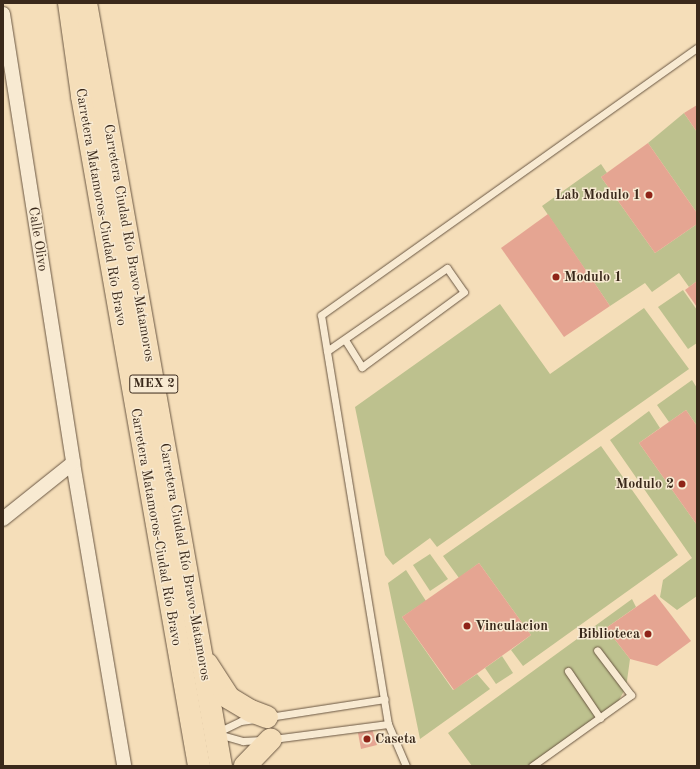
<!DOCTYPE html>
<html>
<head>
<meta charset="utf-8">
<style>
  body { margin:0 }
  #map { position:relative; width:700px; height:769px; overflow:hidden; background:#f5deb9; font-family:"Old Standard TT",serif }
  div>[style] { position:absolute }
  .green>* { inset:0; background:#bdc18e }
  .building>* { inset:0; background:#e5a592 }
  .roads { filter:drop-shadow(0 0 1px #695642) drop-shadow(0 0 1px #695642) }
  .service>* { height:7px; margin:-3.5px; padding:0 3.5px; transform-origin:3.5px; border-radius:3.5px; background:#f8ead2 }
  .minor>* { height:14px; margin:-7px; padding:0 7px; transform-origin:7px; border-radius:7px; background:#f8ead2 }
  .trunk>* { height:22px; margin:-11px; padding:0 11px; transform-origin:11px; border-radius:11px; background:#f5deb9 }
  .dots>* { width:11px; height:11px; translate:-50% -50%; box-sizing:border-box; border:2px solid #f8ead2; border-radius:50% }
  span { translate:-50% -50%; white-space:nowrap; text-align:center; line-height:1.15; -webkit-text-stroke:3px #f8ead2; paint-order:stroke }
  .shield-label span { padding:1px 3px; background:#f8ead2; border:1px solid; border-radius:3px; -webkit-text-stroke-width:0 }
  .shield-label { font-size:13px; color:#3a291b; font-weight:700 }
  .poi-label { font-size:14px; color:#3a291b; font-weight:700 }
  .right { translate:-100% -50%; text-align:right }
  .left { translate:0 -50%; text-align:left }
  .street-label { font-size:14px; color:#3a291b }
  .frame { position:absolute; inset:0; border:4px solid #3a291b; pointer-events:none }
</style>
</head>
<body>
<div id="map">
  <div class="green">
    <i style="clip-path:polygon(684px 113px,697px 132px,697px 213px,648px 143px)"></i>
    <i style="clip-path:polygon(601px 164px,607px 173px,601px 177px,655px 253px,697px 224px,697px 281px,689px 287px,679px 273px,652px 292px,645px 283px,610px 306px,542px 206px)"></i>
    <i style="clip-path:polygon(683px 290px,697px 310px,697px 343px,688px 349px,658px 307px)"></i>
    <i style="clip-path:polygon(500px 304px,550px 374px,644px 308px,689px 369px,437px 547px,430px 538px,393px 565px,385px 555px,355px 407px)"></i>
    <i style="clip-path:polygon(692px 380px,697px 388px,697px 426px,686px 410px,669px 422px,657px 405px)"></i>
    <i style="clip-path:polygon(649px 411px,660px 428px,639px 443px,697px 525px,697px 596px,677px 610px,660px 597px,663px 580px,692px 558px,610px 440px)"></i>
    <i style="clip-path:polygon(601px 446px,678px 555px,523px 666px,511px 650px,531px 635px,479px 563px,459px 578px,443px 556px)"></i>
    <i style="clip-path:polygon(430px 554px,448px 579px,430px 591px,413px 565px)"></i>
    <i style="clip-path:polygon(406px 570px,426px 601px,402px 617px,453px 690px,477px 674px,490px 689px,420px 739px,388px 583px)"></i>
    <i style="clip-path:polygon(632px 599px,636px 607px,606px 628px,630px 659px,626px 688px,617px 703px,530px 766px,472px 766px,448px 733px)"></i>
    <i style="clip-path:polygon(502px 656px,513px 673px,496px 684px,485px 668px)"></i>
  </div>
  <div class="building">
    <i style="clip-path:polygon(697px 105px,697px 132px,684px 113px)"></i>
    <i style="clip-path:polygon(648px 143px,697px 213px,697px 224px,655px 253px,601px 177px)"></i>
    <i style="clip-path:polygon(548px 214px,610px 306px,564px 337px,501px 248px)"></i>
    <i style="clip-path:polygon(697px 281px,697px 307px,685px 290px)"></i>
    <i style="clip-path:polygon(686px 410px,697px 426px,697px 525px,639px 443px)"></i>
    <i style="clip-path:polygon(479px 563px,531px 635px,454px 690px,402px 617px)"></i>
    <i style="clip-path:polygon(655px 594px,691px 641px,657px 666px,630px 659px,606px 628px)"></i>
    <i style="clip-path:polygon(372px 729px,377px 745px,361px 749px,358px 733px)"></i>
  </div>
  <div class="roads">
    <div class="service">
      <i style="left:327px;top:351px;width:146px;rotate:-34.7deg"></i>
      <i style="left:447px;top:268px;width:29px;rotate:55deg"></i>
      <i style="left:464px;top:292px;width:127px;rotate:143.7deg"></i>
      <i style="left:362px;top:367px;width:32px;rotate:-122deg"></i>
      <i style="left:568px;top:671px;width:57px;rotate:55.8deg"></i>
      <i style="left:269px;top:717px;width:117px;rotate:-8.8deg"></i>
      <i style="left:218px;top:732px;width:25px;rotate:-26deg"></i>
      <i style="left:241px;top:721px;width:14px;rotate:-8deg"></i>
      <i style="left:218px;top:734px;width:26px;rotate:16deg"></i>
      <i style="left:243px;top:741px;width:19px;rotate:-3deg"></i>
      <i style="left:273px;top:739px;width:116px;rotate:-7.4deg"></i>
      <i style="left:406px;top:766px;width:46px;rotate:-113.2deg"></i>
      <i style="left:388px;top:724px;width:414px;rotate:-99.3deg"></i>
      <i style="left:321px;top:315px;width:461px;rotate:-35.4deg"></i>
      <i style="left:532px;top:766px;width:122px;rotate:-35.6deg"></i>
      <i style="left:631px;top:695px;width:56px;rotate:-127.1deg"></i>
    </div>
    <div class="minor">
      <i style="left:3px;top:14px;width:454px;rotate:81.1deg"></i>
      <i style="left:73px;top:463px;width:307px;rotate:80.4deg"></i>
      <i style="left:3px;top:519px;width:90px;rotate:-38.7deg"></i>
    </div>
    <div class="trunk">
      <i style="left:69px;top:3px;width:94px;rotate:82deg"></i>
      <i style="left:82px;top:96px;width:680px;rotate:80.09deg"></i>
      <i style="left:86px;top:3px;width:775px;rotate:79.97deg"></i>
      <i style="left:207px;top:664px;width:40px;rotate:57.1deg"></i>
      <i style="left:229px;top:698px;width:26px;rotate:31deg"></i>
      <i style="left:251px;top:711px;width:17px;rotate:21deg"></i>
      <i style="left:245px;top:766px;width:37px;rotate:-46deg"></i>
    </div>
  </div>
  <div class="dots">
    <i style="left:649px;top:195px;background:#8f2418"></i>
    <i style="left:556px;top:277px;background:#8f2418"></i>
    <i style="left:682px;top:484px;background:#8f2418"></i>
    <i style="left:467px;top:626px;background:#8f2418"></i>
    <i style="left:648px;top:634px;background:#8f2418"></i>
    <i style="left:367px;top:739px;background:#8f2418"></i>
  </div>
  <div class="shield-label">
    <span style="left:154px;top:384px">MEX 2</span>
  </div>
  <div class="poi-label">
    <span class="right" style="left:641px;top:195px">Lab Modulo 1</span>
    <span class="left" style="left:564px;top:277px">Modulo 1</span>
    <span class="right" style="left:674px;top:484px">Modulo 2</span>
    <span class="left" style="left:475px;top:626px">Vinculacion</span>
    <span class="right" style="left:640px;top:634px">Biblioteca</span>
    <span class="left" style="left:375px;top:739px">Caseta</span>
  </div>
  <div class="street-label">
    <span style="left:101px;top:207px;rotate:80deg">Carretera Matamoros-Ciudad Río Bravo</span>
    <span style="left:38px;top:239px;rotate:81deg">Calle Olivo</span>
    <span style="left:129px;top:243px;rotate:80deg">Carretera Ciudad Río Bravo-Matamoros</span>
    <span style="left:156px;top:527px;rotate:80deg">Carretera Matamoros-Ciudad Río Bravo</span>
    <span style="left:185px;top:562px;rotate:80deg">Carretera Ciudad Río Bravo-Matamoros</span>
  </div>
  <div class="frame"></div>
</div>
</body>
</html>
